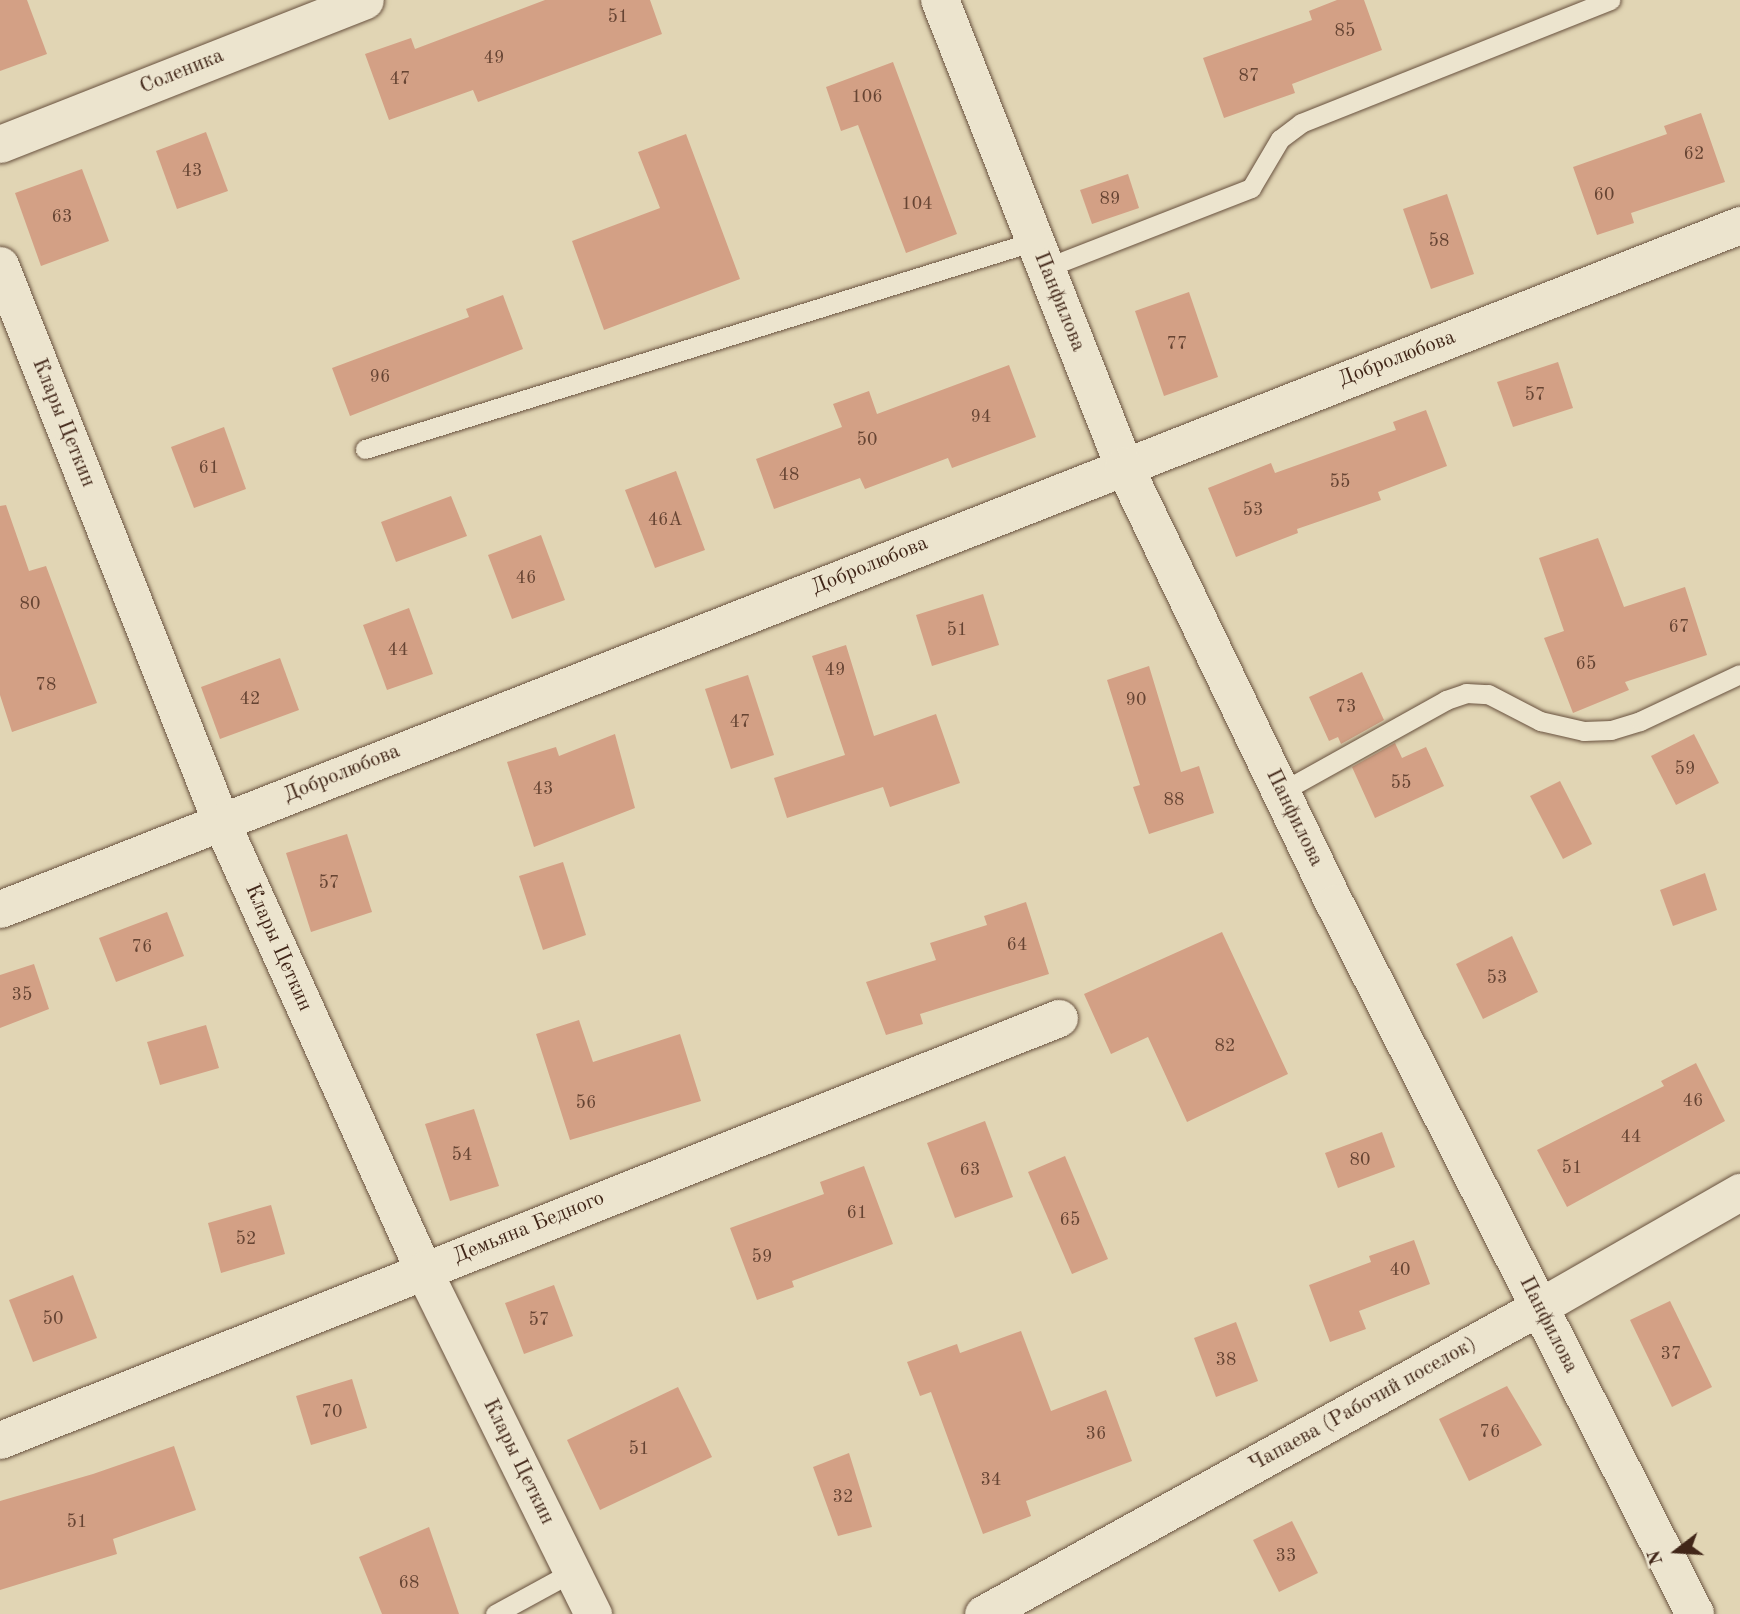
<!DOCTYPE html>
<html>
<head>
<meta charset="utf-8">
<style>
  body { margin:0 }
  #map { position:relative; width:1740px; height:1614px; overflow:hidden; background:#e1d5b4; font-family:"Old Standard TT",serif }
  div>[style] { position:absolute }
  .building>* { inset:0; background:#d3a085 }
  .roads { filter:drop-shadow(0 0 2px #69523f) drop-shadow(0 0 2px #69523f) }
  .service>* { height:19px; margin:-9.5px; padding:0 9.5px; transform-origin:9.5px; border-radius:9.5px; background:#ece4ce }
  .minor>* { height:37px; margin:-18.5px; padding:0 18.5px; transform-origin:18.5px; border-radius:18.5px; background:#ece4ce }
  .tertiary>* { height:38px; margin:-19px; padding:0 19px; transform-origin:19px; border-radius:19px; background:#ece4ce }
  span { translate:-50% -50%; white-space:nowrap; text-align:center; line-height:1.15; -webkit-text-stroke:5px #ece4ce; paint-order:stroke }
  .number-label { font-size:18px; color:#643 }
  .number-label span { -webkit-text-stroke-width:0 }
  .street-label { font-size:21px; color:#412618 }
  .north { position:absolute; left:1642px; top:1516px; width:70px; height:70px; -webkit-text-stroke:5px #ece4ce; paint-order:stroke; rotate:253deg; font-size:19px; font-weight:700; line-height:28px; text-align:center; color:#412618 }
  .north::after { content:''; display:block; margin:auto; width:24px; height:32px; background:#412618; clip-path:polygon(50% 0,100% 100%,50% 72%,0 100%) }
</style>
</head>
<body>
<div id="map">
  <div class="building">
    <i style="clip-path:polygon(0 0,27px 0,47px 54px,0 71px)"></i>
    <i style="clip-path:polygon(545px 0,650px 0,662px 34px,478px 102px,473px 90px,389px 120px,365px 54px,411px 38px,415px 49px)"></i>
    <i style="clip-path:polygon(1337px 0,1364px 0,1382px 50px,1292px 84px,1295px 93px,1224px 118px,1203px 58px,1312px 20px,1309px 11px)"></i>
    <i style="clip-path:polygon(893px 62px,957px 234px,906px 253px,858px 125px,841px 131px,826px 87px)"></i>
    <i style="clip-path:polygon(1701px 113px,1725px 182px,1631px 213px,1634px 223px,1597px 235px,1573px 167px,1667px 134px,1664px 126px)"></i>
    <i style="clip-path:polygon(206px 132px,228px 191px,177px 209px,156px 151px)"></i>
    <i style="clip-path:polygon(686px 134px,740px 279px,604px 330px,572px 241px,660px 208px,638px 152px)"></i>
    <i style="clip-path:polygon(82px 169px,109px 241px,41px 266px,15px 193px)"></i>
    <i style="clip-path:polygon(1128px 174px,1139px 208px,1092px 224px,1080px 190px)"></i>
    <i style="clip-path:polygon(1447px 194px,1474px 274px,1431px 289px,1403px 209px)"></i>
    <i style="clip-path:polygon(1189px 292px,1218px 377px,1164px 396px,1135px 311px)"></i>
    <i style="clip-path:polygon(503px 295px,523px 349px,350px 416px,332px 368px,469px 317px,466px 309px)"></i>
    <i style="clip-path:polygon(1558px 362px,1573px 408px,1513px 427px,1497px 382px)"></i>
    <i style="clip-path:polygon(1009px 365px,1036px 437px,952px 468px,948px 458px,865px 489px,860px 478px,774px 509px,756px 459px,842px 427px,833px 404px,869px 391px,877px 414px)"></i>
    <i style="clip-path:polygon(1426px 410px,1447px 466px,1378px 492px,1381px 500px,1297px 529px,1298px 533px,1236px 557px,1208px 488px,1271px 463px,1275px 473px,1396px 430px,1393px 422px)"></i>
    <i style="clip-path:polygon(224px 427px,246px 489px,194px 508px,171px 447px)"></i>
    <i style="clip-path:polygon(676px 471px,705px 550px,655px 568px,625px 490px)"></i>
    <i style="clip-path:polygon(451px 496px,467px 536px,396px 562px,381px 522px)"></i>
    <i style="clip-path:polygon(6px 505px,29px 571px,46px 566px,97px 703px,12px 732px,0 695px,0 506px)"></i>
    <i style="clip-path:polygon(541px 535px,565px 600px,512px 619px,488px 555px)"></i>
    <i style="clip-path:polygon(1598px 538px,1624px 607px,1685px 587px,1707px 655px,1625px 682px,1629px 690px,1573px 713px,1544px 638px,1564px 631px,1539px 558px)"></i>
    <i style="clip-path:polygon(983px 594px,999px 645px,932px 666px,916px 615px)"></i>
    <i style="clip-path:polygon(409px 608px,433px 674px,387px 690px,363px 625px)"></i>
    <i style="clip-path:polygon(846px 645px,874px 736px,936px 714px,960px 783px,890px 807px,883px 787px,787px 818px,774px 778px,845px 755px,812px 656px)"></i>
    <i style="clip-path:polygon(280px 658px,299px 710px,220px 739px,201px 687px)"></i>
    <i style="clip-path:polygon(1149px 666px,1181px 772px,1199px 766px,1214px 813px,1149px 834px,1133px 787px,1140px 785px,1107px 680px)"></i>
    <i style="clip-path:polygon(1362px 672px,1384px 720px,1341px 744px,1338px 737px,1329px 741px,1309px 697px)"></i>
    <i style="clip-path:polygon(748px 675px,774px 755px,731px 769px,705px 689px)"></i>
    <i style="clip-path:polygon(615px 734px,635px 808px,534px 847px,507px 762px,556px 747px,559px 756px)"></i>
    <i style="clip-path:polygon(1694px 734px,1719px 783px,1676px 805px,1651px 756px)"></i>
    <i style="clip-path:polygon(1395px 743px,1402px 758px,1426px 747px,1444px 786px,1375px 818px,1352px 767px)"></i>
    <i style="clip-path:polygon(1560px 781px,1592px 844px,1563px 859px,1530px 796px)"></i>
    <i style="clip-path:polygon(347px 834px,372px 912px,311px 932px,286px 853px)"></i>
    <i style="clip-path:polygon(563px 862px,586px 935px,543px 950px,519px 876px)"></i>
    <i style="clip-path:polygon(1705px 873px,1717px 910px,1673px 926px,1660px 890px)"></i>
    <i style="clip-path:polygon(1026px 902px,1049px 974px,920px 1014px,923px 1024px,886px 1035px,866px 982px,936px 960px,930px 943px,987px 925px,984px 916px)"></i>
    <i style="clip-path:polygon(167px 912px,184px 956px,116px 982px,99px 938px)"></i>
    <i style="clip-path:polygon(1222px 932px,1288px 1074px,1187px 1122px,1148px 1037px,1111px 1054px,1084px 994px)"></i>
    <i style="clip-path:polygon(1512px 936px,1538px 992px,1483px 1019px,1456px 964px)"></i>
    <i style="clip-path:polygon(34px 964px,49px 1009px,0 1028px,0 975px)"></i>
    <i style="clip-path:polygon(579px 1020px,593px 1062px,680px 1034px,701px 1101px,570px 1140px,536px 1034px)"></i>
    <i style="clip-path:polygon(206px 1025px,219px 1068px,160px 1085px,147px 1042px)"></i>
    <i style="clip-path:polygon(1696px 1063px,1725px 1121px,1567px 1207px,1537px 1150px,1664px 1086px,1661px 1081px)"></i>
    <i style="clip-path:polygon(474px 1109px,499px 1186px,450px 1201px,425px 1124px)"></i>
    <i style="clip-path:polygon(985px 1121px,1013px 1197px,955px 1218px,927px 1143px)"></i>
    <i style="clip-path:polygon(1382px 1132px,1395px 1167px,1338px 1188px,1325px 1153px)"></i>
    <i style="clip-path:polygon(1065px 1156px,1108px 1259px,1072px 1274px,1028px 1172px)"></i>
    <i style="clip-path:polygon(864px 1166px,893px 1244px,792px 1281px,794px 1287px,757px 1300px,730px 1228px,824px 1194px,820px 1182px)"></i>
    <i style="clip-path:polygon(271px 1205px,285px 1254px,221px 1273px,208px 1223px)"></i>
    <i style="clip-path:polygon(1414px 1240px,1430px 1284px,1359px 1311px,1366px 1329px,1330px 1342px,1309px 1285px,1371px 1262px,1369px 1256px)"></i>
    <i style="clip-path:polygon(73px 1275px,97px 1338px,33px 1362px,9px 1300px)"></i>
    <i style="clip-path:polygon(554px 1285px,573px 1336px,524px 1354px,505px 1303px)"></i>
    <i style="clip-path:polygon(1670px 1301px,1712px 1387px,1672px 1407px,1630px 1320px)"></i>
    <i style="clip-path:polygon(1236px 1322px,1258px 1381px,1216px 1397px,1194px 1338px)"></i>
    <i style="clip-path:polygon(1021px 1331px,1051px 1411px,1106px 1390px,1132px 1461px,1026px 1501px,1031px 1516px,983px 1534px,931px 1392px,920px 1396px,907px 1362px,957px 1344px,960px 1353px)"></i>
    <i style="clip-path:polygon(352px 1379px,367px 1428px,311px 1445px,296px 1396px)"></i>
    <i style="clip-path:polygon(1507px 1386px,1542px 1445px,1469px 1481px,1439px 1419px)"></i>
    <i style="clip-path:polygon(678px 1387px,712px 1457px,600px 1510px,567px 1440px)"></i>
    <i style="clip-path:polygon(174px 1446px,196px 1510px,113px 1539px,117px 1554px,0 1590px,0 1501px,93px 1474px)"></i>
    <i style="clip-path:polygon(849px 1453px,872px 1527px,838px 1536px,813px 1467px)"></i>
    <i style="clip-path:polygon(1292px 1521px,1318px 1573px,1279px 1592px,1253px 1540px)"></i>
    <i style="clip-path:polygon(429px 1527px,459px 1614px,382px 1614px,359px 1557px)"></i>
  </div>
  <div class="roads">
    <div class="service">
      <i style="left:1046px;top:268px;width:220px;rotate:-21.3deg"></i>
      <i style="left:1251px;top:188px;width:57px;rotate:-59.4deg"></i>
      <i style="left:1280px;top:139px;width:26px;rotate:-37deg"></i>
      <i style="left:1301px;top:123px;width:333px;rotate:-21.7deg"></i>
      <i style="left:365px;top:449px;width:702px;rotate:-17.25deg"></i>
      <i style="left:1281px;top:792px;width:189px;rotate:-29.1deg"></i>
      <i style="left:1446px;top:700px;width:21px;rotate:-19deg"></i>
      <i style="left:1466px;top:693px;width:22px;rotate:3deg"></i>
      <i style="left:1488px;top:694px;width:59px;rotate:27.4deg"></i>
      <i style="left:1540px;top:721px;width:45px;rotate:12.8deg"></i>
      <i style="left:1584px;top:731px;width:27px;rotate:-2deg"></i>
      <i style="left:1611px;top:730px;width:30px;rotate:-17deg"></i>
      <i style="left:1640px;top:721px;width:110px;rotate:-25.2deg"></i>
      <i style="left:495px;top:1614px;width:88px;rotate:-28.6deg"></i>
    </div>
    <div class="minor">
      <i style="left:0;top:144px;width:392px;rotate:-21.5deg"></i>
      <i style="left:0;top:265px;width:599px;rotate:68.36deg"></i>
      <i style="left:221px;top:822px;width:491px;rotate:65.7deg"></i>
      <i style="left:423px;top:1270px;width:384px;rotate:63.7deg"></i>
      <i style="left:0;top:909px;width:1870px;rotate:-21.46deg"></i>
      <i style="left:0;top:1440px;width:1140px;rotate:-21.73deg"></i>
      <i style="left:983px;top:1614px;width:635px;rotate:-28.91deg"></i>
      <i style="left:1539px;top:1307px;width:232px;rotate:-29.8deg"></i>
    </div>
    <div class="tertiary">
      <i style="left:940px;top:0;width:501px;rotate:68.45deg"></i>
      <i style="left:1124px;top:466px;width:486px;rotate:64.3deg"></i>
      <i style="left:1335px;top:904px;width:796px;rotate:63.11deg"></i>
    </div>
  </div>
  <div class="number-label">
    <span style="left:618px;top:17px">51</span>
    <span style="left:1345px;top:31px">85</span>
    <span style="left:494px;top:58px">49</span>
    <span style="left:1249px;top:76px">87</span>
    <span style="left:400px;top:79px">47</span>
    <span style="left:867px;top:97px">106</span>
    <span style="left:1694px;top:154px">62</span>
    <span style="left:192px;top:171px">43</span>
    <span style="left:1604px;top:195px">60</span>
    <span style="left:1110px;top:199px">89</span>
    <span style="left:917px;top:204px">104</span>
    <span style="left:62px;top:217px">63</span>
    <span style="left:1439px;top:241px">58</span>
    <span style="left:1177px;top:344px">77</span>
    <span style="left:380px;top:377px">96</span>
    <span style="left:1535px;top:395px">57</span>
    <span style="left:981px;top:417px">94</span>
    <span style="left:867px;top:440px">50</span>
    <span style="left:209px;top:468px">61</span>
    <span style="left:789px;top:475px">48</span>
    <span style="left:1340px;top:482px">55</span>
    <span style="left:1253px;top:510px">53</span>
    <span style="left:665px;top:520px">46А</span>
    <span style="left:526px;top:578px">46</span>
    <span style="left:30px;top:604px">80</span>
    <span style="left:1679px;top:627px">67</span>
    <span style="left:957px;top:630px">51</span>
    <span style="left:398px;top:650px">44</span>
    <span style="left:1586px;top:664px">65</span>
    <span style="left:835px;top:670px">49</span>
    <span style="left:46px;top:685px">78</span>
    <span style="left:250px;top:699px">42</span>
    <span style="left:1136px;top:700px">90</span>
    <span style="left:1346px;top:707px">73</span>
    <span style="left:740px;top:722px">47</span>
    <span style="left:1685px;top:769px">59</span>
    <span style="left:1401px;top:783px">55</span>
    <span style="left:543px;top:789px">43</span>
    <span style="left:1174px;top:800px">88</span>
    <span style="left:329px;top:883px">57</span>
    <span style="left:1017px;top:945px">64</span>
    <span style="left:142px;top:947px">76</span>
    <span style="left:1497px;top:978px">53</span>
    <span style="left:22px;top:995px">35</span>
    <span style="left:1225px;top:1046px">82</span>
    <span style="left:1693px;top:1101px">46</span>
    <span style="left:586px;top:1103px">56</span>
    <span style="left:1631px;top:1137px">44</span>
    <span style="left:462px;top:1155px">54</span>
    <span style="left:1360px;top:1160px">80</span>
    <span style="left:1572px;top:1168px">51</span>
    <span style="left:970px;top:1170px">63</span>
    <span style="left:857px;top:1213px">61</span>
    <span style="left:1070px;top:1220px">65</span>
    <span style="left:246px;top:1239px">52</span>
    <span style="left:762px;top:1257px">59</span>
    <span style="left:1400px;top:1270px">40</span>
    <span style="left:53px;top:1319px">50</span>
    <span style="left:539px;top:1320px">57</span>
    <span style="left:1671px;top:1354px">37</span>
    <span style="left:1226px;top:1360px">38</span>
    <span style="left:332px;top:1412px">70</span>
    <span style="left:1490px;top:1432px">76</span>
    <span style="left:1096px;top:1434px">36</span>
    <span style="left:639px;top:1449px">51</span>
    <span style="left:991px;top:1480px">34</span>
    <span style="left:843px;top:1497px">32</span>
    <span style="left:77px;top:1522px">51</span>
    <span style="left:1286px;top:1556px">33</span>
    <span style="left:409px;top:1583px">68</span>
  </div>
  <div class="street-label">
    <span style="left:182px;top:72px;rotate:-22deg">Соленика</span>
    <span style="left:1059px;top:302px;rotate:68deg">Панфилова</span>
    <span style="left:1397px;top:359px;rotate:-21deg">Добролюбова</span>
    <span style="left:63px;top:423px;rotate:68deg">Клары Цеткин</span>
    <span style="left:870px;top:566px;rotate:-22deg">Добролюбова</span>
    <span style="left:342px;top:774px;rotate:-22deg">Добролюбова</span>
    <span style="left:1294px;top:818px;rotate:64deg">Панфилова</span>
    <span style="left:278px;top:948px;rotate:66deg">Клары Цеткин</span>
    <span style="left:529px;top:1228px;rotate:-22deg">Демьяна Бедного</span>
    <span style="left:1548px;top:1325px;rotate:63deg">Панфилова</span>
    <span style="left:1363px;top:1405px;rotate:-29deg">Чапаева (Рабочий поселок)</span>
    <span style="left:518px;top:1462px;rotate:64deg">Клары Цеткин</span>
  </div>
  <div class="north">N</div>
</div>
</body>
</html>
